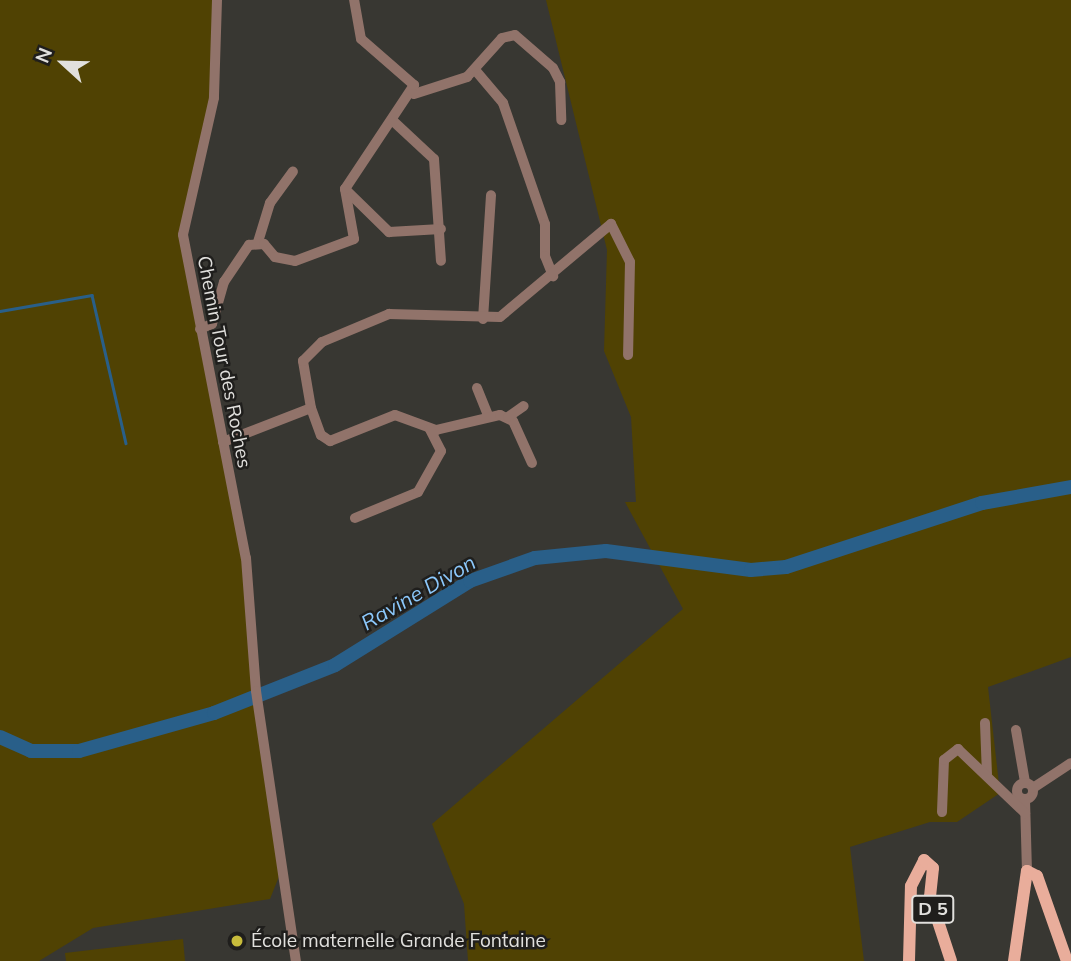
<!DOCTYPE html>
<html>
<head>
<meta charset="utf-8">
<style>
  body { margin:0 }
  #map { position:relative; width:1071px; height:961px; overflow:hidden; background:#383732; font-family:Mulish,sans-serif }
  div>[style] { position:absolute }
  .green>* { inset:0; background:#504203 }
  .stream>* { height:2.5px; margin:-1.25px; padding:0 1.25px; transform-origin:1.25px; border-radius:1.25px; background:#295f89 }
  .river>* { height:14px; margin:-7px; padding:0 7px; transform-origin:7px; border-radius:7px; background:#295f89 }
  .minor>* { height:10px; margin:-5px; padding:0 5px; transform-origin:5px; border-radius:5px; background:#91736a }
  .minor>.ring { margin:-5px; padding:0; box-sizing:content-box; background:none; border:10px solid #91736a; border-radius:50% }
  .major>* { height:12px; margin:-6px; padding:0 6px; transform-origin:6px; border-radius:6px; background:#e9ad9b }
  .dots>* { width:19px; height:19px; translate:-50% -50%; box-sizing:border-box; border:4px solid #1f1e1c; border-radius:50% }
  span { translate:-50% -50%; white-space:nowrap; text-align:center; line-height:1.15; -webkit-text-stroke:5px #1f1e1c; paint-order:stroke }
  .shield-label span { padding:2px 5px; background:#1f1e1c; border:2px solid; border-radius:5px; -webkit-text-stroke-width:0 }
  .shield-label { font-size:18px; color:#e1e0dd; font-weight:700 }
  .street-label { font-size:19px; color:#e1e0dd }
  .poi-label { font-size:19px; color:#e1e0dd }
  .left { translate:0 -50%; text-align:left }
  .water-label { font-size:21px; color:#8cc8fb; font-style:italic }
  .north { position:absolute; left:28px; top:28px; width:70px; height:70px; -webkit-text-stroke:5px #1f1e1c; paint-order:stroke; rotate:292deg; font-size:19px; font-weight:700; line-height:28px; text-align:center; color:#e1e0dd }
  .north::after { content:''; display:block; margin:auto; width:24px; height:32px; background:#e1e0dd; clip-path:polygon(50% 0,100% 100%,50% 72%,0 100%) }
</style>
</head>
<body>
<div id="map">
  <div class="green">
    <i style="clip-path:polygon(0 0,217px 0,214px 98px,184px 220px,246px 558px,280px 874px,270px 899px,93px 928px,39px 961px,0 961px)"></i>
    <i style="clip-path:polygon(546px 0,1071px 0,1071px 657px,988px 687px,1000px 793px,957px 822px,930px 822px,850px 847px,864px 961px,468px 961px,464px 904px,432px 824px,683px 609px,625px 502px,636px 502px,631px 417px,604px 351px,607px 250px)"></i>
    <i style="clip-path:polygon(183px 939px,185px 961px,66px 961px,65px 953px)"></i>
  </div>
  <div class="stream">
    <i style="left:0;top:311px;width:93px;rotate:-9.9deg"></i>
    <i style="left:92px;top:295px;width:152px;rotate:77.1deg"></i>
  </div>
  <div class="river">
    <i style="left:0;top:737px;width:34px;rotate:24deg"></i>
    <i style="left:31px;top:751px;width:48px"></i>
    <i style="left:79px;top:751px;width:140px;rotate:-15.7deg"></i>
    <i style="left:214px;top:713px;width:130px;rotate:-21.6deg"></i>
    <i style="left:335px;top:665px;width:159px;rotate:-31.9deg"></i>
    <i style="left:470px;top:581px;width:69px;rotate:-19.5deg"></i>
    <i style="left:535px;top:558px;width:71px;rotate:-5.6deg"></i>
    <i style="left:606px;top:551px;width:146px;rotate:7.5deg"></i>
    <i style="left:751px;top:570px;width:35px;rotate:-5deg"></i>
    <i style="left:786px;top:567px;width:206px;rotate:-18.1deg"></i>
    <i style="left:982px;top:503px;width:90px;rotate:-10.2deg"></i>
  </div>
  <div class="minor">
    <i style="left:217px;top:0;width:98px;rotate:91.8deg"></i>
    <i style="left:214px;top:98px;width:140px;rotate:102.8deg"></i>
    <i style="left:183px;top:235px;width:329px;rotate:79deg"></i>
    <i style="left:246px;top:558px;width:133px;rotate:85.7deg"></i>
    <i style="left:256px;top:691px;width:273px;rotate:81.6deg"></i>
    <i style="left:476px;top:71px;width:42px;rotate:49.8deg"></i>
    <i style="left:503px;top:103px;width:128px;rotate:70.9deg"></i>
    <i style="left:545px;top:224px;width:32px;rotate:90deg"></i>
    <i style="left:545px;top:256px;width:22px;rotate:68deg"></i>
    <i style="left:414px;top:94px;width:56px;rotate:-17.8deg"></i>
    <i style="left:467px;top:77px;width:52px;rotate:-48.1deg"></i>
    <i style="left:502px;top:38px;width:13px;rotate:-13deg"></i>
    <i style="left:515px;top:35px;width:50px;rotate:41deg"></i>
    <i style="left:553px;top:68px;width:16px;rotate:63deg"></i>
    <i style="left:560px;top:82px;width:38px;rotate:88deg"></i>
    <i style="left:392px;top:120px;width:57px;rotate:42.9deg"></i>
    <i style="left:434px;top:159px;width:102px;rotate:86.1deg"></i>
    <i style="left:345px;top:189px;width:62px;rotate:44.3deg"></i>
    <i style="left:389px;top:232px;width:52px;rotate:-3.3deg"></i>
    <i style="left:258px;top:242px;width:41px;rotate:-72.9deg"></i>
    <i style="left:270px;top:203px;width:39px;rotate:-54deg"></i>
    <i style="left:483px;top:319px;width:124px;rotate:-86.3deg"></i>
    <i style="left:200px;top:329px;width:13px;rotate:-23deg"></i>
    <i style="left:212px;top:324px;width:44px;rotate:-74.1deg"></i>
    <i style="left:224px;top:282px;width:45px;rotate:-56deg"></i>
    <i style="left:249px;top:245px;width:15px;rotate:-4deg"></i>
    <i style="left:264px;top:244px;width:17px;rotate:50deg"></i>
    <i style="left:275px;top:257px;width:20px;rotate:11deg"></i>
    <i style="left:295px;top:261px;width:63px;rotate:-20.4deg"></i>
    <i style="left:354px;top:239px;width:51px;rotate:-100.2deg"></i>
    <i style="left:345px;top:189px;width:125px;rotate:-56.4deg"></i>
    <i style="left:414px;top:85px;width:70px;rotate:-139deg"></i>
    <i style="left:361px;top:39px;width:40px;rotate:-100deg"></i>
    <i style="left:477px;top:388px;width:29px;rotate:68deg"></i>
    <i style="left:311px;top:408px;width:29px;rotate:70deg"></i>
    <i style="left:321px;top:435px;width:11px;rotate:34deg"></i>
    <i style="left:330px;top:441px;width:70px;rotate:-21.8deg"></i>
    <i style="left:395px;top:415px;width:44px;rotate:20.1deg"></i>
    <i style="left:436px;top:430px;width:66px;rotate:-13.2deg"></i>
    <i style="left:500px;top:415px;width:14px;rotate:25deg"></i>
    <i style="left:513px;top:421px;width:46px;rotate:65.7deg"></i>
    <i style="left:508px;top:417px;width:19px;rotate:-35deg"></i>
    <i style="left:223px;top:442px;width:94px;rotate:-21.1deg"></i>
    <i style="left:311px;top:408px;width:48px;rotate:-99.7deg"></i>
    <i style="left:303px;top:361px;width:27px;rotate:-45deg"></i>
    <i style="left:322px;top:342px;width:73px;rotate:-22.7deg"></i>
    <i style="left:389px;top:314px;width:111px;rotate:1.5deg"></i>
    <i style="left:500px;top:317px;width:145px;rotate:-40deg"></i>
    <i style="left:611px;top:224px;width:42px;rotate:63.4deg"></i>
    <i style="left:630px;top:262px;width:93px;rotate:91.2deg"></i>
    <i style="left:355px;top:518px;width:68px;rotate:-22.4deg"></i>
    <i style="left:418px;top:492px;width:47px;rotate:-60.7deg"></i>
    <i style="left:441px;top:451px;width:25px;rotate:-117deg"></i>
    <i style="left:985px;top:723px;width:51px;rotate:87.8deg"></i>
    <i style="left:1016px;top:730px;width:53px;rotate:80.2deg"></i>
    <i class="ring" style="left:1017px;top:783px;width:6px;height:6px"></i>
    <i style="left:1033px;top:788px;width:45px;rotate:-33.3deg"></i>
    <i style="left:1025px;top:800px;width:71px;rotate:88.4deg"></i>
    <i style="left:942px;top:812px;width:52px;rotate:-87.8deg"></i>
    <i style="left:944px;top:760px;width:18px;rotate:-38deg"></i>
    <i style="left:958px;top:749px;width:93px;rotate:43.7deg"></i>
  </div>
  <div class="major">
    <i style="left:909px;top:961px;width:75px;rotate:-88.5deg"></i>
    <i style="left:911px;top:886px;width:29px;rotate:-63deg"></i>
    <i style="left:924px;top:860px;width:12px;rotate:42deg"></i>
    <i style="left:933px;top:868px;width:29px;rotate:96deg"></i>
    <i style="left:930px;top:897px;width:67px;rotate:71.8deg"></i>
    <i style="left:1014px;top:961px;width:91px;rotate:-81.8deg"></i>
    <i style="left:1027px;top:871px;width:11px;rotate:27deg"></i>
    <i style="left:1037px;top:876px;width:90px;rotate:70.6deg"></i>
  </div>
  <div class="dots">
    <i style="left:237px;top:941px;background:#c7bb3b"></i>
  </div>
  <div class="shield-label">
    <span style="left:933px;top:909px">D 5</span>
  </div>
  <div class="street-label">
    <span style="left:224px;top:362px;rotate:79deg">Chemin Tour des Roches</span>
  </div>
  <div class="poi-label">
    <span class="left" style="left:251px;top:941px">École maternelle Grande Fontaine</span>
  </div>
  <div class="water-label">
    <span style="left:418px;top:592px;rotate:-30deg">Ravine Divon</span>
  </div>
  <div class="north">N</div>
</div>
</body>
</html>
